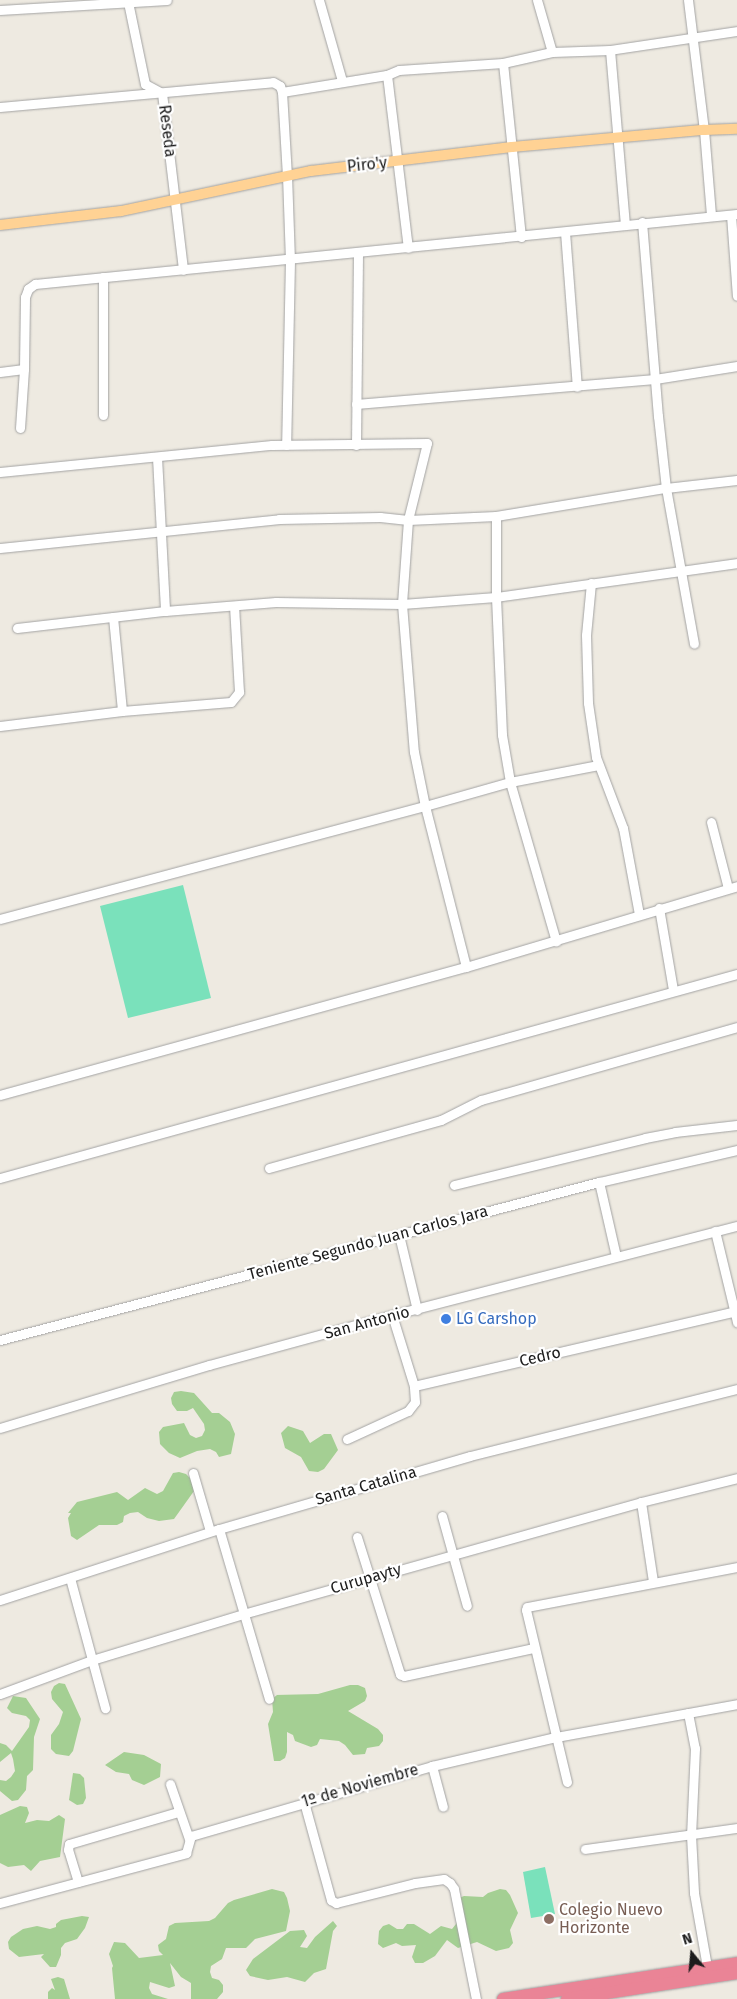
<!DOCTYPE html>
<html>
<head>
<meta charset="utf-8">
<style>
  body { margin:0 }
  #map { position:relative; width:737px; height:1999px; overflow:hidden; background:#eeeae1; font-family:"Fira Sans",sans-serif }
  div>[style] { position:absolute }
  .forest>* { inset:0; background:#a4cf93 }
  .pitch>* { inset:0; background:#7ae1bb }
  .roads { filter:drop-shadow(0 0 1px #a3a3a3) drop-shadow(0 0 1px #a3a3a3) }
  .minor>* { height:9px; margin:-4.5px; padding:0 4.5px; transform-origin:4.5px; border-radius:4.5px; background:#fff }
  .major>* { height:10px; margin:-5px; padding:0 5px; transform-origin:5px; border-radius:5px; background:#ffd294 }
  .highway>* { height:12px; margin:-6px; padding:0 6px; transform-origin:6px; border-radius:6px; background:#ea8496 }
  .dots>* { width:14px; height:14px; translate:-50% -50%; box-sizing:border-box; border:2px solid #fff; border-radius:50% }
  span { translate:-50% -50%; white-space:nowrap; text-align:center; line-height:1.15; -webkit-text-stroke:4.5px #fff; paint-order:stroke }
  .street-label { font-size:16px; color:#1c1c1c }
  .shop-label { font-size:16px; color:#366cbe }
  .left { translate:0 -50%; text-align:left }
  .education-label { font-size:16px; color:#785e54 }
  .north { position:absolute; left:667px; top:1929px; width:50px; height:50px; -webkit-text-stroke:4px #fff; paint-order:stroke; rotate:343deg; font-size:14px; font-weight:700; line-height:20px; text-align:center; color:#1c1c1c }
  .north::after { content:''; display:block; margin:auto; width:18px; height:22px; background:#1c1c1c; clip-path:polygon(50% 0,100% 100%,50% 72%,0 100%) }
</style>
</head>
<body>
<div id="map">
  <div class="forest">
    <i style="clip-path:polygon(181px 1391px,194px 1393px,212px 1413px,219px 1413px,230px 1422px,235px 1434px,231px 1454px,219px 1457px,216px 1452px,210px 1449px,197px 1451px,180px 1458px,169px 1453px,160px 1444px,159px 1432px,163px 1427px,184px 1423px,190px 1435px,196px 1438px,202px 1436px,205px 1430px,204px 1424px,193px 1408px,187px 1411px,177px 1411px,172px 1404px,171px 1398px,174px 1392px)"></i>
    <i style="clip-path:polygon(288px 1426px,303px 1431px,310px 1443px,324px 1434px,331px 1434px,338px 1450px,324px 1469px,318px 1472px,309px 1471px,301px 1457px,285px 1448px,281px 1433px)"></i>
    <i style="clip-path:polygon(179px 1472px,186px 1474px,191px 1479px,194px 1491px,174px 1519px,159px 1521px,147px 1518px,138px 1512px,130px 1513px,124px 1516px,123px 1522px,117px 1525px,99px 1525px,77px 1540px,71px 1536px,68px 1518px,71px 1513px,68px 1513px,77px 1502px,117px 1492px,128px 1500px,145px 1488px,157px 1494px,163px 1491px,173px 1473px)"></i>
    <i style="clip-path:polygon(59px 1683px,65px 1684px,81px 1719px,73px 1751px,69px 1756px,56px 1754px,51px 1749px,51px 1735px,59px 1724px,63px 1712px,52px 1699px,51px 1692px,54px 1686px)"></i>
    <i style="clip-path:polygon(350px 1685px,358px 1685px,365px 1688px,367px 1696px,365px 1701px,348px 1711px,378px 1729px,383px 1735px,383px 1741px,379px 1746px,367px 1748px,365px 1754px,353px 1755px,345px 1745px,339px 1741px,320px 1739px,317px 1745px,311px 1747px,295px 1741px,293px 1735px,287px 1732px,287px 1752px,285px 1758px,280px 1761px,274px 1761px,268px 1724px,273px 1712px,272px 1699px,277px 1695px,275px 1695px,318px 1694px)"></i>
    <i style="clip-path:polygon(13px 1696px,26px 1698px,40px 1719px,34px 1737px,33px 1770px,27px 1776px,26px 1790px,18px 1800px,12px 1801px,0 1791px,0 1780px,6px 1781px,11px 1777px,15px 1771px,13px 1759px,11px 1753px,0 1762px,0 1743px,6px 1745px,12px 1751px,29px 1727px,30px 1720px,26px 1716px,12px 1713px,7px 1708px)"></i>
    <i style="clip-path:polygon(124px 1752px,144px 1755px,161px 1764px,160px 1777px,144px 1785px,132px 1780px,129px 1774px,116px 1772px,105px 1765px)"></i>
    <i style="clip-path:polygon(73px 1773px,80px 1774px,84px 1778px,86px 1798px,83px 1804px,77px 1805px,69px 1800px)"></i>
    <i style="clip-path:polygon(20px 1806px,27px 1807px,29px 1813px,25px 1823px,37px 1820px,49px 1821px,59px 1815px,65px 1819px,60px 1857px,40px 1861px,31px 1871px,24px 1865px,8px 1867px,0 1863px,0 1815px)"></i>
    <i style="clip-path:polygon(272px 1889px,284px 1892px,287px 1898px,290px 1911px,286px 1931px,255px 1939px,246px 1948px,226px 1948px,222px 1959px,211px 1966px,210px 1972px,212px 1978px,219px 1980px,223px 1985px,223px 1992px,217px 1999px,191px 1999px,191px 1983px,181px 1977px,170px 1963px,175px 1986px,169px 1988px,150px 1982px,149px 1988px,152px 1994px,168px 1999px,115px 1999px,112px 1968px,113px 1966px,109px 1954px,114px 1942px,125px 1943px,139px 1958px,163px 1955px,159px 1951px,158px 1945px,166px 1939px,169px 1926px,175px 1923px,209px 1921px,215px 1918px,228px 1903px,234px 1900px)"></i>
    <i style="clip-path:polygon(500px 1889px,506px 1890px,510px 1895px,518px 1913px,510px 1930px,513px 1943px,509px 1948px,496px 1951px,477px 1942px,458px 1948px,447px 1940px,435px 1956px,423px 1963px,415px 1963px,412px 1957px,416px 1945px,402px 1946px,396px 1943px,383px 1948px,378px 1944px,379px 1931px,383px 1926px,389px 1924px,397px 1929px,403px 1929px,407px 1924px,414px 1924px,430px 1934px,441px 1926px,452px 1929px,456px 1924px,459px 1898px,464px 1896px,483px 1897px,488px 1893px)"></i>
    <i style="clip-path:polygon(82px 1916px,89px 1917px,85px 1928px,77px 1939px,65px 1943px,61px 1948px,61px 1955px,56px 1967px,50px 1967px,41px 1957px,44px 1954px,19px 1957px,9px 1949px,8px 1942px,11px 1937px,23px 1929px,37px 1926px,50px 1929px,56px 1927px,56px 1924px,61px 1920px)"></i>
    <i style="clip-path:polygon(333px 1921px,337px 1926px,333px 1931px,326px 1969px,314px 1973px,305px 1982px,287px 1977px,268px 1980px,250px 1976px,246px 1970px,253px 1959px,290px 1931px,304px 1930px,307px 1936px,300px 1947px,307px 1948px,315px 1937px)"></i>
    <i style="clip-path:polygon(58px 1977px,64px 1979px,70px 1999px,48px 1999px,48px 1992px,52px 1988px,55px 1990px,51px 1979px)"></i>
  </div>
  <div class="pitch">
    <i style="clip-path:polygon(183px 885px,211px 998px,128px 1018px,100px 906px)"></i>
    <i style="clip-path:polygon(545px 1867px,555px 1914px,531px 1918px,523px 1872px)"></i>
  </div>
  <div class="roads">
    <div class="minor">
      <i style="left:319px;top:0;width:84px;rotate:74.1deg"></i>
      <i style="left:537px;top:0;width:54px;rotate:73.9deg"></i>
      <i style="left:688px;top:0;width:131px;rotate:83deg"></i>
      <i style="left:704px;top:130px;width:86px;rotate:85.3deg"></i>
      <i style="left:128px;top:2px;width:84px;rotate:78.3deg"></i>
      <i style="left:145px;top:84px;width:19px;rotate:28deg"></i>
      <i style="left:162px;top:93px;width:178px;rotate:83.2deg"></i>
      <i style="left:0;top:10px;width:167px;rotate:-3.4deg"></i>
      <i style="left:610px;top:50px;width:175px;rotate:85.1deg"></i>
      <i style="left:503px;top:63px;width:175px;rotate:84.1deg"></i>
      <i style="left:387px;top:75px;width:174px;rotate:83.1deg"></i>
      <i style="left:282px;top:92px;width:106px;rotate:-9.2deg"></i>
      <i style="left:387px;top:75px;width:13px;rotate:-23deg"></i>
      <i style="left:399px;top:70px;width:104px;rotate:-3.9deg"></i>
      <i style="left:503px;top:63px;width:50px;rotate:-12.7deg"></i>
      <i style="left:552px;top:52px;width:58px;rotate:-2deg"></i>
      <i style="left:610px;top:50px;width:128px;rotate:-8.5deg"></i>
      <i style="left:0;top:107px;width:274px;rotate:-5.2deg"></i>
      <i style="left:273px;top:82px;width:8px;rotate:30deg"></i>
      <i style="left:280px;top:86px;width:6px;rotate:72deg"></i>
      <i style="left:282px;top:92px;width:83px;rotate:86.6deg"></i>
      <i style="left:287px;top:175px;width:85px;rotate:88deg"></i>
      <i style="left:290px;top:260px;width:185px;rotate:91.2deg"></i>
      <i style="left:731px;top:215px;width:81px;rotate:85.8deg"></i>
      <i style="left:642px;top:222px;width:195px;rotate:85.3deg"></i>
      <i style="left:658px;top:416px;width:72px;rotate:83.7deg"></i>
      <i style="left:666px;top:488px;width:158px;rotate:79.8deg"></i>
      <i style="left:565px;top:232px;width:155px;rotate:85.6deg"></i>
      <i style="left:0;top:372px;width:24px;rotate:-7deg"></i>
      <i style="left:24px;top:369px;width:72px;rotate:-89.2deg"></i>
      <i style="left:25px;top:297px;width:9px;rotate:-69deg"></i>
      <i style="left:28px;top:289px;width:9px;rotate:-36deg"></i>
      <i style="left:35px;top:284px;width:705px;rotate:-5.69deg"></i>
      <i style="left:356px;top:404px;width:300px;rotate:-4.8deg"></i>
      <i style="left:655px;top:379px;width:83px;rotate:-9deg"></i>
      <i style="left:103px;top:415px;width:138px;rotate:-90deg"></i>
      <i style="left:20px;top:428px;width:59px;rotate:-86.1deg"></i>
      <i style="left:356px;top:445px;width:191px;rotate:-89.4deg"></i>
      <i style="left:157px;top:457px;width:154px;rotate:87deg"></i>
      <i style="left:0;top:472px;width:273px;rotate:-5.7deg"></i>
      <i style="left:272px;top:445px;width:155px;rotate:-0.7deg"></i>
      <i style="left:427px;top:443px;width:79px;rotate:103.9deg"></i>
      <i style="left:408px;top:520px;width:84px;rotate:94.1deg"></i>
      <i style="left:402px;top:604px;width:148px;rotate:85.4deg"></i>
      <i style="left:414px;top:752px;width:55px;rotate:78.5deg"></i>
      <i style="left:425px;top:806px;width:166px;rotate:75.7deg"></i>
      <i style="left:496px;top:516px;width:81px;rotate:90deg"></i>
      <i style="left:496px;top:597px;width:138px;rotate:87.5deg"></i>
      <i style="left:502px;top:735px;width:48px;rotate:80.3deg"></i>
      <i style="left:510px;top:782px;width:166px;rotate:73.9deg"></i>
      <i style="left:0;top:548px;width:281px;rotate:-5.9deg"></i>
      <i style="left:279px;top:519px;width:101px;rotate:-1.1deg"></i>
      <i style="left:380px;top:517px;width:28px;rotate:6deg"></i>
      <i style="left:408px;top:520px;width:88px;rotate:-2.6deg"></i>
      <i style="left:496px;top:516px;width:172px;rotate:-9.4deg"></i>
      <i style="left:666px;top:488px;width:71px;rotate:-6.4deg"></i>
      <i style="left:591px;top:583px;width:52px;rotate:95.5deg"></i>
      <i style="left:586px;top:635px;width:68px;rotate:88.3deg"></i>
      <i style="left:588px;top:703px;width:55px;rotate:81.6deg"></i>
      <i style="left:596px;top:757px;width:76px;rotate:69.2deg"></i>
      <i style="left:623px;top:828px;width:87px;rotate:79.5deg"></i>
      <i style="left:113px;top:617px;width:94px;rotate:84.5deg"></i>
      <i style="left:17px;top:628px;width:149px;rotate:-6.6deg"></i>
      <i style="left:165px;top:611px;width:111px;rotate:-4.6deg"></i>
      <i style="left:276px;top:602px;width:126px;rotate:0.9deg"></i>
      <i style="left:402px;top:604px;width:94px;rotate:-4.3deg"></i>
      <i style="left:496px;top:597px;width:243px;rotate:-8deg"></i>
      <i style="left:0;top:726px;width:123px;rotate:-7deg"></i>
      <i style="left:122px;top:711px;width:109px;rotate:-4.7deg"></i>
      <i style="left:231px;top:702px;width:13px;rotate:-51deg"></i>
      <i style="left:239px;top:692px;width:86px;rotate:-93.3deg"></i>
      <i style="left:711px;top:822px;width:68px;rotate:75.6deg"></i>
      <i style="left:659px;top:908px;width:83px;rotate:80.3deg"></i>
      <i style="left:0;top:919px;width:440px;rotate:-14.9deg"></i>
      <i style="left:425px;top:806px;width:88px;rotate:-15.8deg"></i>
      <i style="left:510px;top:782px;width:90px;rotate:-10.9deg"></i>
      <i style="left:0;top:1095px;width:483px;rotate:-15.4deg"></i>
      <i style="left:466px;top:967px;width:283px;rotate:-16.6deg"></i>
      <i style="left:269px;top:1168px;width:179px;rotate:-15.6deg"></i>
      <i style="left:441px;top:1120px;width:45px;rotate:-26.6deg"></i>
      <i style="left:481px;top:1100px;width:266px;rotate:-15.9deg"></i>
      <i style="left:0;top:1178px;width:765px;rotate:-15.47deg"></i>
      <i style="left:599px;top:1182px;width:76px;rotate:77.1deg"></i>
      <i style="left:454px;top:1185px;width:197px;rotate:-13.8deg"></i>
      <i style="left:645px;top:1138px;width:31px;rotate:-11deg"></i>
      <i style="left:675px;top:1132px;width:62px;rotate:-6.4deg"></i>
      <i style="left:715px;top:1231px;width:94px;rotate:76.4deg"></i>
      <i style="left:399px;top:1235px;width:77px;rotate:76.5deg"></i>
      <i style="left:392px;top:1315px;width:74px;rotate:72.8deg"></i>
      <i style="left:414px;top:1386px;width:332px;rotate:-13.1deg"></i>
      <i style="left:0;top:1340px;width:619px;rotate:-14.78deg"></i>
      <i style="left:599px;top:1182px;width:142px;rotate:-13.1deg"></i>
      <i style="left:0;top:1428px;width:218px;rotate:-16.8deg"></i>
      <i style="left:209px;top:1365px;width:190px;rotate:-15.3deg"></i>
      <i style="left:392px;top:1315px;width:356px;rotate:-14.5deg"></i>
      <i style="left:347px;top:1439px;width:67px;rotate:-24.7deg"></i>
      <i style="left:408px;top:1411px;width:11px;rotate:-52deg"></i>
      <i style="left:415px;top:1402px;width:16px;rotate:-94deg"></i>
      <i style="left:193px;top:1473px;width:60px;rotate:73.7deg"></i>
      <i style="left:641px;top:1502px;width:80px;rotate:81.4deg"></i>
      <i style="left:442px;top:1516px;width:93px;rotate:74.5deg"></i>
      <i style="left:219px;top:1529px;width:177px;rotate:73.6deg"></i>
      <i style="left:357px;top:1537px;width:144px;rotate:72.6deg"></i>
      <i style="left:400px;top:1674px;width:4px;rotate:27deg"></i>
      <i style="left:404px;top:1676px;width:133px;rotate:-12.2deg"></i>
      <i style="left:70px;top:1578px;width:135px;rotate:74.9deg"></i>
      <i style="left:0;top:1600px;width:230px;rotate:-18deg"></i>
      <i style="left:219px;top:1529px;width:261px;rotate:-16.2deg"></i>
      <i style="left:470px;top:1456px;width:275px;rotate:-14.1deg"></i>
      <i style="left:0;top:1694px;width:98px;rotate:-20.3deg"></i>
      <i style="left:92px;top:1660px;width:158px;rotate:-16.9deg"></i>
      <i style="left:243px;top:1614px;width:413px;rotate:-15.7deg"></i>
      <i style="left:641px;top:1502px;width:99px;rotate:-14deg"></i>
      <i style="left:688px;top:1713px;width:36px;rotate:79deg"></i>
      <i style="left:695px;top:1748px;width:87px;rotate:92.6deg"></i>
      <i style="left:691px;top:1835px;width:58px;rotate:87deg"></i>
      <i style="left:694px;top:1893px;width:75px;rotate:80deg"></i>
      <i style="left:432px;top:1766px;width:42px;rotate:75deg"></i>
      <i style="left:567px;top:1782px;width:177px;rotate:-103.4deg"></i>
      <i style="left:526px;top:1610px;width:3px;rotate:-72deg"></i>
      <i style="left:527px;top:1607px;width:214px;rotate:-10.8deg"></i>
      <i style="left:170px;top:1784px;width:58px;rotate:70.9deg"></i>
      <i style="left:304px;top:1802px;width:102px;rotate:74.6deg"></i>
      <i style="left:331px;top:1900px;width:6px;rotate:31deg"></i>
      <i style="left:336px;top:1903px;width:81px;rotate:-14.2deg"></i>
      <i style="left:415px;top:1883px;width:29px;rotate:-8deg"></i>
      <i style="left:444px;top:1879px;width:7px;rotate:34deg"></i>
      <i style="left:450px;top:1883px;width:7px;rotate:56deg"></i>
      <i style="left:454px;top:1889px;width:112px;rotate:78.7deg"></i>
      <i style="left:585px;top:1849px;width:153px;rotate:-7.9deg"></i>
      <i style="left:78px;top:1882px;width:34px;rotate:-107deg"></i>
      <i style="left:68px;top:1850px;width:6px;rotate:-81deg"></i>
      <i style="left:69px;top:1844px;width:114px;rotate:-16.4deg"></i>
      <i style="left:0;top:1903px;width:193px;rotate:-15deg"></i>
      <i style="left:186px;top:1853px;width:18px;rotate:-74deg"></i>
      <i style="left:191px;top:1836px;width:251px;rotate:-16.2deg"></i>
      <i style="left:432px;top:1766px;width:127px;rotate:-13.2deg"></i>
      <i style="left:556px;top:1737px;width:184px;rotate:-10.3deg"></i>
    </div>
    <div class="major">
      <i style="left:0;top:225px;width:122px;rotate:-6.6deg"></i>
      <i style="left:121px;top:211px;width:194px;rotate:-11.9deg"></i>
      <i style="left:311px;top:171px;width:202px;rotate:-6.8deg"></i>
      <i style="left:512px;top:147px;width:193px;rotate:-5.1deg"></i>
      <i style="left:704px;top:130px;width:33px;rotate:-2deg"></i>
    </div>
    <div class="highway">
      <i style="left:503px;top:1999px;width:237px;rotate:-8.7deg"></i>
      <i style="left:567px;top:1999px;width:172px;rotate:-8.7deg"></i>
    </div>
  </div>
  <div class="dots">
    <i style="left:446px;top:1319px;background:#3f7fe0"></i>
    <i style="left:549px;top:1919px;background:#8d6e63"></i>
  </div>
  <div class="street-label">
    <span style="left:167px;top:131px;rotate:83deg">Reseda</span>
    <span style="left:367px;top:165px;rotate:-6deg">Piro'y</span>
    <span style="left:368px;top:1243px;rotate:-15deg">Teniente Segundo Juan Carlos Jara</span>
    <span style="left:367px;top:1323px;rotate:-15deg">San Antonio</span>
    <span style="left:540px;top:1357px;rotate:-13deg">Cedro</span>
    <span style="left:366px;top:1486px;rotate:-16deg">Santa Catalina</span>
    <span style="left:366px;top:1579px;rotate:-16deg">Curupayty</span>
    <span style="left:360px;top:1786px;rotate:-16deg">1º de Noviembre</span>
  </div>
  <div class="shop-label">
    <span class="left" style="left:456px;top:1319px">LG Carshop</span>
  </div>
  <div class="education-label">
    <span class="left" style="left:559px;top:1919px">Colegio Nuevo<br>Horizonte</span>
  </div>
  <div class="north">N</div>
</div>
</body>
</html>
